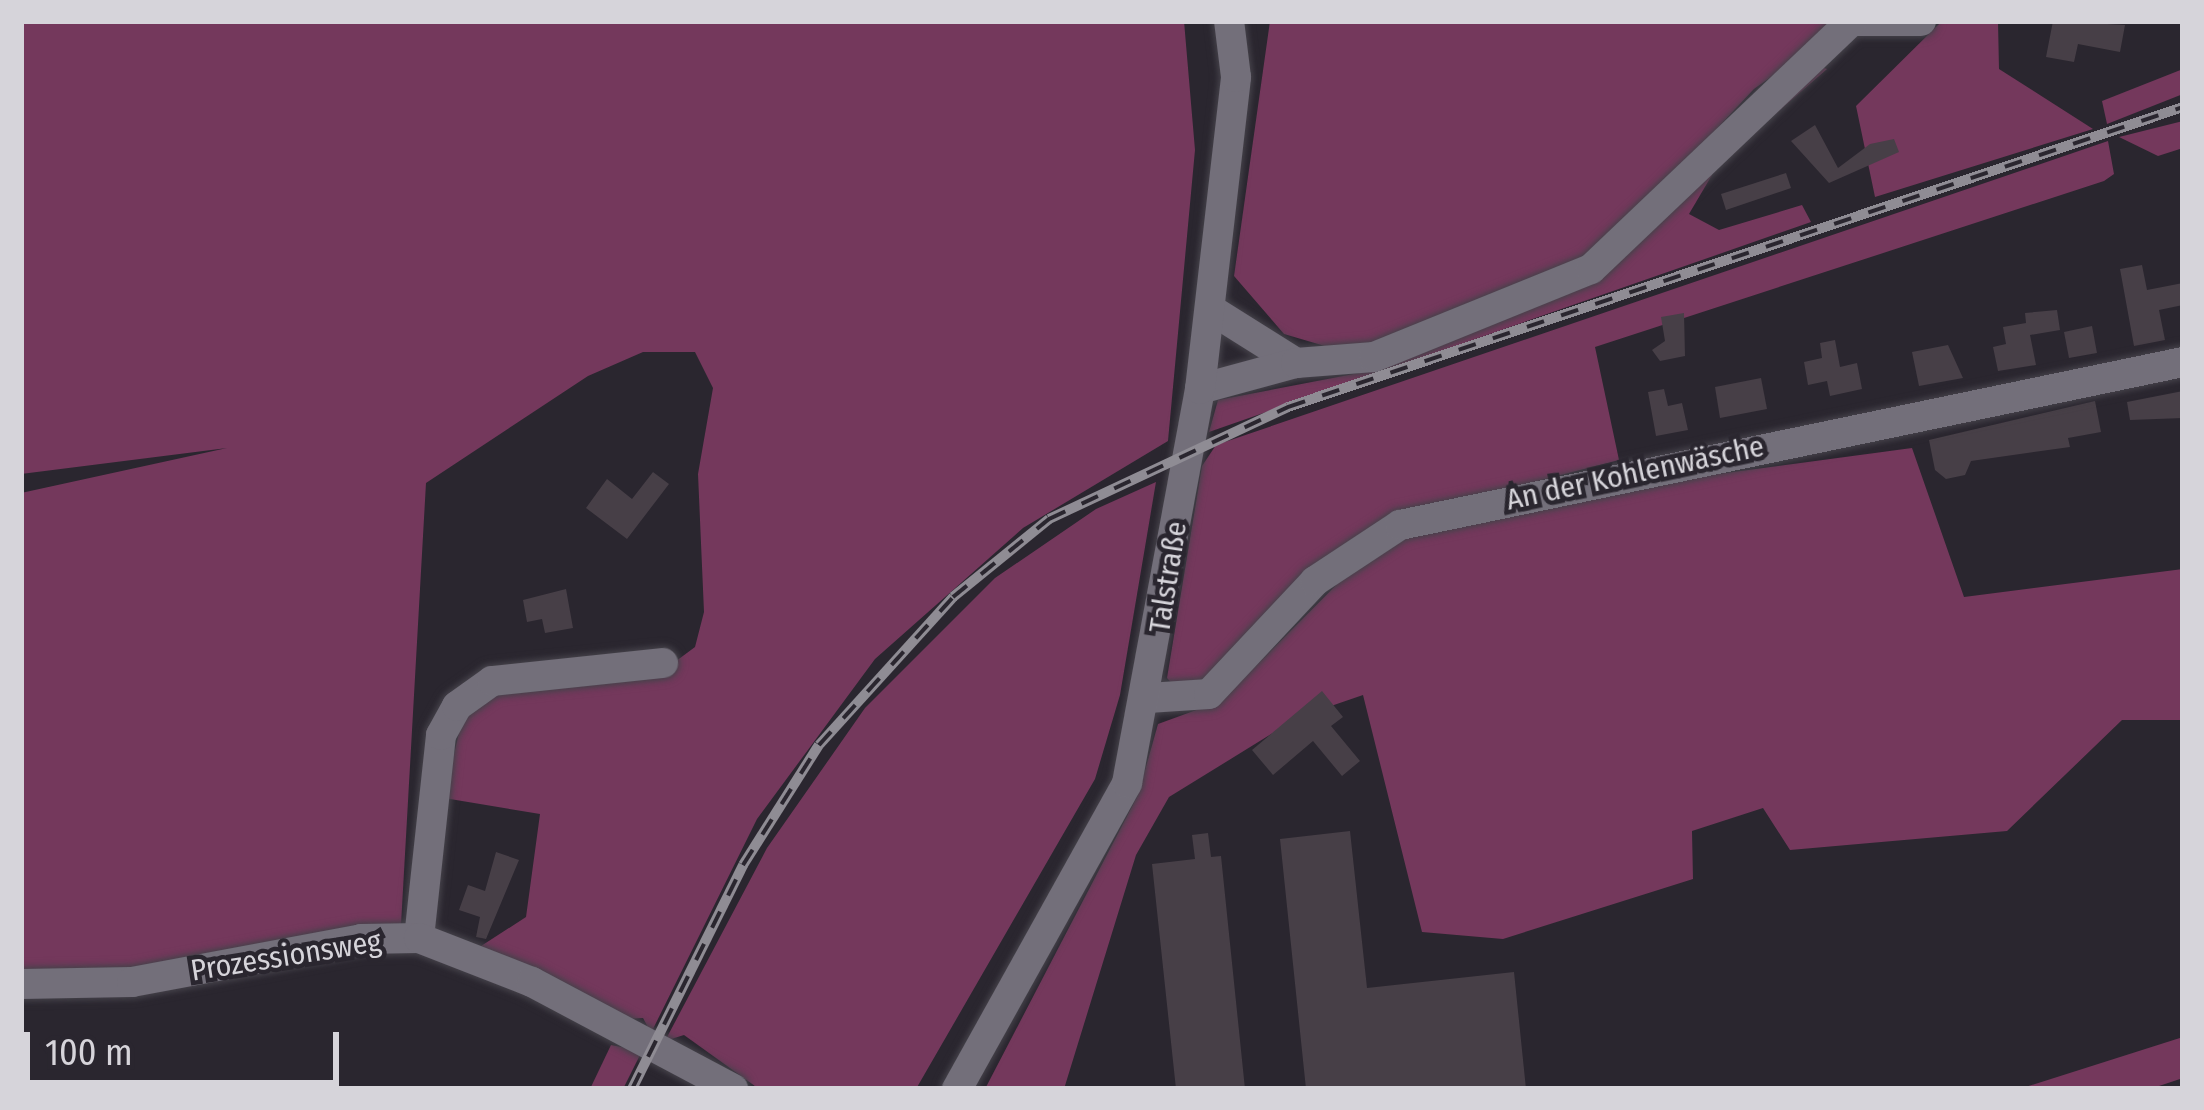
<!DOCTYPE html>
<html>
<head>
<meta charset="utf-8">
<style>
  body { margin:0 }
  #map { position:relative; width:2204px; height:1110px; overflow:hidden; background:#2a262f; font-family:"Fira Sans Condensed",sans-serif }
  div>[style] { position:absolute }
  .green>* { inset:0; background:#74385c }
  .building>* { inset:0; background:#473f47 }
  .roads { filter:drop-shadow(0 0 3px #45424a) drop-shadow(0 0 3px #45424a) }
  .minor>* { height:30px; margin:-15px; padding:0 15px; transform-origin:15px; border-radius:15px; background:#736f7a }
  .rail>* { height:10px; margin-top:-5px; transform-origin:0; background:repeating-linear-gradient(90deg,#2a262f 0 18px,#8f8c94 0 36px); box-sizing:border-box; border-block:3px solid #8f8c94 }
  span { translate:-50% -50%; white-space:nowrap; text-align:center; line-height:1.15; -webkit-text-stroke:9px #2a262f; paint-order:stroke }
  .street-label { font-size:30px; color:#d6d4da }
  .frame { position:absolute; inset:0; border:24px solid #d6d4da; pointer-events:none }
  .scale { position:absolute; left:24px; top:1032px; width:315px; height:54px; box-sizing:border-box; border:6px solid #d6d4da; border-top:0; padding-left:15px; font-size:36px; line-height:42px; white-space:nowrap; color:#d6d4da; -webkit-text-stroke:9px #2a262f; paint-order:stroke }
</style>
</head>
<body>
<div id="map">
  <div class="green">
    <i style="clip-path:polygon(21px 21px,1184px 21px,1195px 150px,1168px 441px,1023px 528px,875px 659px,757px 819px,651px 1033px,643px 1018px,627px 1019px,478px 948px,526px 917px,540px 814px,444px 798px,463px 715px,504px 686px,664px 670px,695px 647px,704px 612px,698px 474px,713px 388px,695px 352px,643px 352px,588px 376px,426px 483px,401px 925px,129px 970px,21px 972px,21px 493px,227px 448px,21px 474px)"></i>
    <i style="clip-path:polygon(1270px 21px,1850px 21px,1754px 89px,1630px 221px,1575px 262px,1378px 341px,1335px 349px,1284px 334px,1234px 276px)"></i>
    <i style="clip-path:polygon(1998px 21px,1999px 69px,2093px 129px,1875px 197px,1856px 106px,1941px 22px)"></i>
    <i style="clip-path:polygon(1819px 66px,1827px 69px,1719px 163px,1689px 214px,1719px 230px,1802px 205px,1811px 222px,1209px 432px,1218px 400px,1364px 372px,1584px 286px)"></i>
    <i style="clip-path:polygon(2183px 69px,2183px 94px,2107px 124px,2102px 101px)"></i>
    <i style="clip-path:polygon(2183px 121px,2183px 148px,2158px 156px,2119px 137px)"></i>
    <i style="clip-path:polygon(2108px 141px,2114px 174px,2104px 181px,1595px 347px,1619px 460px,1386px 520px,1214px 680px,1176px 688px,1167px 678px,1202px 466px,1216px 445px)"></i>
    <i style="clip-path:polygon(1912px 448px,1964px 597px,2183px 569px,2183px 720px,2122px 720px,2007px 831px,1790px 850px,1763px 808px,1692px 831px,1693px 879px,1503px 939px,1422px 932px,1363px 695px,1299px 717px,1169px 797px,1136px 855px,1064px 1089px,985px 1089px,1138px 795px,1158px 724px,1221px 701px,1361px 560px,1402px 537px,1620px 487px)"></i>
    <i style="clip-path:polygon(1156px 482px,1120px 695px,1095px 779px,916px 1089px,759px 1089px,684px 1035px,665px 1041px,767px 848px,865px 708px,995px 578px,1096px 509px)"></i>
    <i style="clip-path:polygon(2183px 1037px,2183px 1078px,2150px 1089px,2019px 1089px)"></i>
    <i style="clip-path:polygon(611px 1045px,642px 1051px,623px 1089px,590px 1089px)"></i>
  </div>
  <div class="building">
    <i style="clip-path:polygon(2053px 21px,2125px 25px,2120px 52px,2078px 44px,2074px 62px,2046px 57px)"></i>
    <i style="clip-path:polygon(1815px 125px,1838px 168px,1870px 144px,1894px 139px,1899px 152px,1829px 183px,1791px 141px)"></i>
    <i style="clip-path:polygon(1786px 173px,1791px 188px,1726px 210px,1721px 194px)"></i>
    <i style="clip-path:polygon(2142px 265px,2147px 290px,2183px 283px,2183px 305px,2159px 310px,2165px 340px,2134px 346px,2120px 269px)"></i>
    <i style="clip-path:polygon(2057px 310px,2060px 330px,2030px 335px,2036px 365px,1998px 371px,1993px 347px,2006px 344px,2003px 327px,2026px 323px,2025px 313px)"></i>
    <i style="clip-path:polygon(1684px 313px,1685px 356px,1660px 361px,1652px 350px,1665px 341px,1661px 317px)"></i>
    <i style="clip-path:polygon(2092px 326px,2097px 353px,2069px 358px,2064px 332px)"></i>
    <i style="clip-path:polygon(1835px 340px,1840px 367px,1857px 363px,1862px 389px,1830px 396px,1827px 381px,1808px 385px,1804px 362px,1822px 358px,1820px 343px)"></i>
    <i style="clip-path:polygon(1948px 345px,1963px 378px,1919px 386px,1912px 352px)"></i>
    <i style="clip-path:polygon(1761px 378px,1767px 409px,1720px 418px,1715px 387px)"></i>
    <i style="clip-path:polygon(1664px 389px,1668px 406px,1682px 403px,1688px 430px,1656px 436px,1648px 392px)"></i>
    <i style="clip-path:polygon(2183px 391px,2183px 418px,2130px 420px,2127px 402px)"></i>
    <i style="clip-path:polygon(2095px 401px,2101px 432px,2068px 438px,2070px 447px,1971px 461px,1965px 475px,1946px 479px,1935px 470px,1929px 440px)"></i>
    <i style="clip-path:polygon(653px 472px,669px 484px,627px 539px,586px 508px,607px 479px,632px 499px)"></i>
    <i style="clip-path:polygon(566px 589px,573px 628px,545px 633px,542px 619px,527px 622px,523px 600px)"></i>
    <i style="clip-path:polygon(1322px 691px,1343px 717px,1331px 726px,1360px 761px,1342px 776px,1313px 741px,1273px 775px,1252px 750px)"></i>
    <i style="clip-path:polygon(1350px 831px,1367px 988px,1514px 972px,1526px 1089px,1306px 1089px,1280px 839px)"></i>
    <i style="clip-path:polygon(1208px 833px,1211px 857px,1221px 856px,1245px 1089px,1176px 1089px,1152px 864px,1195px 859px,1192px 835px)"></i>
    <i style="clip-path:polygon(496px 852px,519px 860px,486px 939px,476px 937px,480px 917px,459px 910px,468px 885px,485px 891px)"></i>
  </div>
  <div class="roads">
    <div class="minor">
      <i style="left:1849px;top:21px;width:72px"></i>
      <i style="left:1210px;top:309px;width:102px;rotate:32.1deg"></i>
      <i style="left:1200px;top:389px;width:99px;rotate:-15.2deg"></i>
      <i style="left:1296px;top:363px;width:78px;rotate:-4.4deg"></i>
      <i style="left:1374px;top:357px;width:234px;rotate:-22.1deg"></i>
      <i style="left:1591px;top:269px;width:358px;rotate:-43.6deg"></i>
      <i style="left:1148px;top:698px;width:61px;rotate:-3.8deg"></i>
      <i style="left:1209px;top:694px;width:155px;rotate:-46.8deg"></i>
      <i style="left:1315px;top:581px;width:102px;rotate:-33.4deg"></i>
      <i style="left:1400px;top:525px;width:800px;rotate:-11.76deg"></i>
      <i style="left:419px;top:938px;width:204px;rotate:-83.8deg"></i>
      <i style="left:441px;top:735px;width:33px;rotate:-61deg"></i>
      <i style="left:457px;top:706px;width:43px;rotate:-35.5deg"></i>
      <i style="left:492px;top:681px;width:172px;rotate:-6deg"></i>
      <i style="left:21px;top:984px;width:111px;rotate:-1deg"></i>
      <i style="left:132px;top:982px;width:233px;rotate:-10.6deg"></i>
      <i style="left:361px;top:939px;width:58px;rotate:-1deg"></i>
      <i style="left:419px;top:938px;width:121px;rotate:21.3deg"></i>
      <i style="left:532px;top:982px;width:228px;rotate:28deg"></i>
      <i style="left:957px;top:1089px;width:350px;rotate:-60.9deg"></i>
      <i style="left:1127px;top:783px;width:401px;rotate:-79.5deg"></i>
      <i style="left:1200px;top:389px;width:314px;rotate:-83.4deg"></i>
      <i style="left:1236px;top:77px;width:56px;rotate:-97.1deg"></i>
    </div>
  </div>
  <div class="rail">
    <i style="left:632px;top:1089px;width:250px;rotate:-63.6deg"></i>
    <i style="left:743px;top:865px;width:142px;rotate:-57.7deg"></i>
    <i style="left:819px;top:745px;width:200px;rotate:-47.8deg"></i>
    <i style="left:953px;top:597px;width:124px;rotate:-39.1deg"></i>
    <i style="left:1049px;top:519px;width:264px;rotate:-25.1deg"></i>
    <i style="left:1288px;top:407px;width:944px;rotate:-18.53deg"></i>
  </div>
  <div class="street-label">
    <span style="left:1635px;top:473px;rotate:-12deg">An der Kohlenwäsche</span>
    <span style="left:1168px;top:577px;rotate:-81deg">Talstraße</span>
    <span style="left:286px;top:956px;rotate:-9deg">Prozessionsweg</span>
  </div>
  <div class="frame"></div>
  <div class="scale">100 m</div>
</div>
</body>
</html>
